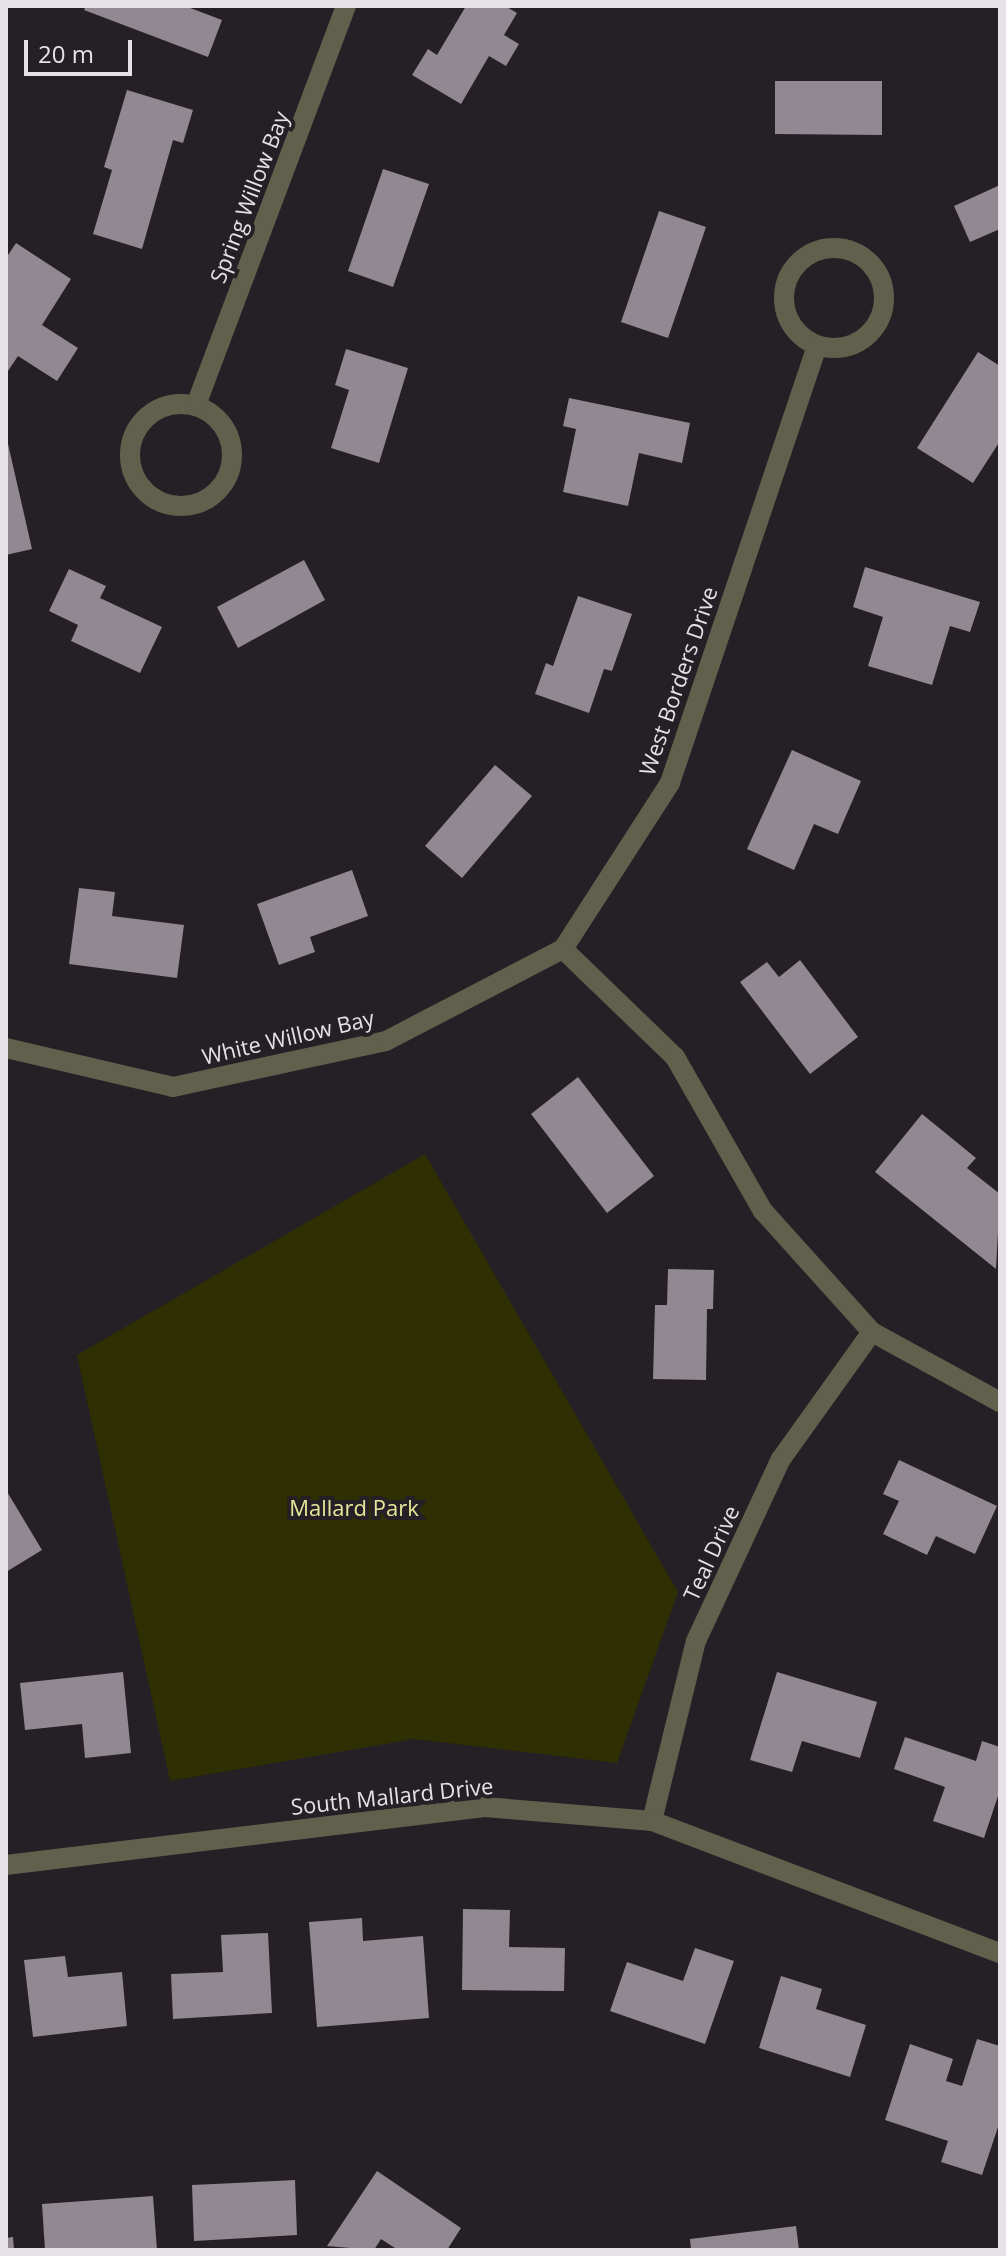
<!DOCTYPE html>
<html>
<head>
<meta charset="utf-8">
<style>
  body { margin:0 }
  #map { position:relative; width:1006px; height:2256px; overflow:hidden; background:#251f26; font-family:"Open Sans",sans-serif }
  div>[style] { position:absolute }
  .green>* { inset:0; background:#2f2f04 }
  .building>* { inset:0; background:#918891 }
  .street>* { height:20px; margin:-10px; padding:0 10px; transform-origin:10px; border-radius:10px; background:#60604c }
  .street>.ring { margin:-10px; padding:0; box-sizing:content-box; background:none; border:20px solid #60604c; border-radius:50% }
  span { translate:-50% -50%; white-space:nowrap; text-align:center; line-height:1.15; -webkit-text-stroke:8px #251f26; paint-order:stroke }
  .street-label { font-size:22px; color:#e6e1e6 }
  .park-label { font-size:22px; color:#e5e697 }
  .frame { position:absolute; inset:0; border:8px solid #e6e1e6; pointer-events:none }
  .scale { position:absolute; left:24px; top:40px; width:108px; height:36px; box-sizing:border-box; border:4px solid #e6e1e6; border-top:0; padding-left:10px; font-size:24px; line-height:28px; white-space:nowrap; color:#e6e1e6; -webkit-text-stroke:6px #251f26; paint-order:stroke }
</style>
</head>
<body>
<div id="map">
  <div class="green">
    <i style="clip-path:polygon(425px 1154px,678px 1592px,617px 1763px,414px 1739px,170px 1781px,77px 1355px)"></i>
  </div>
  <div class="building">
    <i style="clip-path:polygon(86px 6px,185px 6px,222px 20px,208px 57px,84px 10px)"></i>
    <i style="clip-path:polygon(466px 6px,505px 6px,517px 13px,504px 35px,519px 44px,506px 66px,489px 56px,461px 104px,412px 75px,428px 49px,437px 55px)"></i>
    <i style="clip-path:polygon(775px 81px,882px 81px,882px 135px,775px 134px)"></i>
    <i style="clip-path:polygon(127px 90px,193px 110px,183px 143px,173px 140px,142px 249px,93px 234px,112px 170px,104px 167px)"></i>
    <i style="clip-path:polygon(383px 169px,429px 184px,393px 287px,348px 271px)"></i>
    <i style="clip-path:polygon(1000px 185px,1000px 229px,970px 242px,954px 206px)"></i>
    <i style="clip-path:polygon(659px 211px,706px 227px,668px 338px,621px 322px)"></i>
    <i style="clip-path:polygon(16px 243px,71px 279px,42px 325px,78px 348px,57px 381px,18px 356px,6px 374px,6px 258px)"></i>
    <i style="clip-path:polygon(346px 349px,408px 368px,379px 463px,331px 448px,349px 390px,335px 385px)"></i>
    <i style="clip-path:polygon(978px 352px,1000px 366px,1000px 441px,973px 483px,917px 448px)"></i>
    <i style="clip-path:polygon(569px 398px,690px 423px,682px 463px,639px 453px,628px 506px,563px 492px,576px 429px,563px 426px)"></i>
    <i style="clip-path:polygon(6px 435px,32px 549px,6px 555px)"></i>
    <i style="clip-path:polygon(304px 560px,325px 600px,238px 648px,217px 607px)"></i>
    <i style="clip-path:polygon(865px 567px,980px 602px,970px 632px,950px 626px,932px 685px,868px 666px,883px 617px,853px 607px)"></i>
    <i style="clip-path:polygon(69px 569px,106px 586px,100px 598px,162px 627px,140px 673px,71px 641px,78px 625px,49px 611px)"></i>
    <i style="clip-path:polygon(578px 596px,632px 614px,612px 671px,604px 669px,589px 713px,535px 694px,546px 663px,553px 666px)"></i>
    <i style="clip-path:polygon(792px 750px,861px 781px,838px 834px,814px 824px,794px 870px,747px 849px)"></i>
    <i style="clip-path:polygon(495px 765px,532px 796px,462px 878px,425px 846px)"></i>
    <i style="clip-path:polygon(352px 870px,368px 916px,310px 937px,315px 952px,279px 965px,257px 904px)"></i>
    <i style="clip-path:polygon(79px 888px,115px 892px,112px 916px,184px 925px,177px 978px,69px 964px)"></i>
    <i style="clip-path:polygon(800px 960px,858px 1037px,810px 1074px,740px 982px,767px 962px,779px 977px)"></i>
    <i style="clip-path:polygon(578px 1077px,654px 1176px,607px 1213px,531px 1114px)"></i>
    <i style="clip-path:polygon(922px 1114px,976px 1158px,967px 1168px,1000px 1194px,996px 1269px,875px 1172px)"></i>
    <i style="clip-path:polygon(668px 1269px,714px 1270px,713px 1309px,707px 1309px,706px 1380px,653px 1379px,655px 1305px,667px 1305px)"></i>
    <i style="clip-path:polygon(899px 1460px,997px 1506px,975px 1554px,936px 1536px,927px 1555px,883px 1534px,899px 1501px,883px 1494px)"></i>
    <i style="clip-path:polygon(6px 1490px,42px 1550px,6px 1572px)"></i>
    <i style="clip-path:polygon(123px 1672px,131px 1753px,85px 1758px,82px 1724px,25px 1730px,20px 1683px)"></i>
    <i style="clip-path:polygon(777px 1672px,877px 1702px,860px 1758px,802px 1741px,792px 1772px,750px 1760px)"></i>
    <i style="clip-path:polygon(905px 1737px,976px 1761px,982px 1741px,1000px 1747px,1000px 1790px,984px 1838px,933px 1821px,945px 1787px,894px 1769px)"></i>
    <i style="clip-path:polygon(463px 1909px,510px 1910px,509px 1947px,565px 1948px,564px 1991px,462px 1990px)"></i>
    <i style="clip-path:polygon(362px 1918px,363px 1941px,423px 1936px,429px 2018px,317px 2027px,309px 1922px)"></i>
    <i style="clip-path:polygon(268px 1933px,272px 2013px,173px 2019px,171px 1974px,223px 1972px,221px 1935px)"></i>
    <i style="clip-path:polygon(695px 1948px,734px 1961px,705px 2044px,610px 2011px,627px 1962px,683px 1981px)"></i>
    <i style="clip-path:polygon(65px 1956px,68px 1977px,122px 1972px,127px 2026px,33px 2037px,24px 1960px)"></i>
    <i style="clip-path:polygon(781px 1976px,822px 1989px,816px 2009px,866px 2025px,850px 2077px,759px 2048px)"></i>
    <i style="clip-path:polygon(977px 2039px,1000px 2046px,1000px 2121px,982px 2175px,941px 2162px,948px 2141px,885px 2120px,910px 2044px,953px 2059px,946px 2081px,962px 2086px)"></i>
    <i style="clip-path:polygon(377px 2171px,461px 2228px,447px 2250px,398px 2250px,381px 2239px,374px 2250px,327px 2246px)"></i>
    <i style="clip-path:polygon(295px 2180px,297px 2235px,194px 2241px,192px 2185px)"></i>
    <i style="clip-path:polygon(153px 2196px,157px 2250px,45px 2250px,42px 2204px)"></i>
    <i style="clip-path:polygon(796px 2226px,799px 2250px,691px 2250px,690px 2239px)"></i>
    <i style="clip-path:polygon(13px 2237px,14px 2250px,6px 2250px,6px 2238px)"></i>
  </div>
  <div class="street">
    <i class="ring" style="left:784px;top:248px;width:80px;height:80px"></i>
    <i style="left:817px;top:346px;width:461px;rotate:108.6deg"></i>
    <i style="left:670px;top:783px;width:197px;rotate:122.8deg"></i>
    <i style="left:563px;top:949px;width:156px;rotate:44deg"></i>
    <i style="left:675px;top:1057px;width:177px;rotate:60.3deg"></i>
    <i style="left:763px;top:1211px;width:163px;rotate:48deg"></i>
    <i style="left:872px;top:1332px;width:146px;rotate:28.7deg"></i>
    <i class="ring" style="left:130px;top:404px;width:82px;height:82px"></i>
    <i style="left:196px;top:405px;width:426px;rotate:-69.4deg"></i>
    <i style="left:6px;top:1048px;width:171px;rotate:13.1deg"></i>
    <i style="left:173px;top:1087px;width:218px;rotate:-12.2deg"></i>
    <i style="left:386px;top:1041px;width:199px;rotate:-27.5deg"></i>
    <i style="left:652px;top:1821px;width:185px;rotate:-76.3deg"></i>
    <i style="left:696px;top:1641px;width:201px;rotate:-65deg"></i>
    <i style="left:781px;top:1459px;width:156px;rotate:-54.4deg"></i>
    <i style="left:6px;top:1865px;width:482px;rotate:-6.9deg"></i>
    <i style="left:485px;top:1807px;width:168px;rotate:4.8deg"></i>
    <i style="left:652px;top:1821px;width:372px;rotate:20.8deg"></i>
  </div>
  <div class="street-label">
    <span style="left:249px;top:197px;rotate:-69deg">Spring Willow Bay</span>
    <span style="left:678px;top:681px;rotate:-71deg">West Borders Drive</span>
    <span style="left:288px;top:1037px;rotate:-13deg">White Willow Bay</span>
    <span style="left:711px;top:1553px;rotate:-65deg">Teal Drive</span>
    <span style="left:392px;top:1796px;rotate:-6deg">South Mallard Drive</span>
  </div>
  <div class="park-label">
    <span style="left:354px;top:1508px">Mallard Park</span>
  </div>
  <div class="frame"></div>
  <div class="scale">20 m</div>
</div>
</body>
</html>
